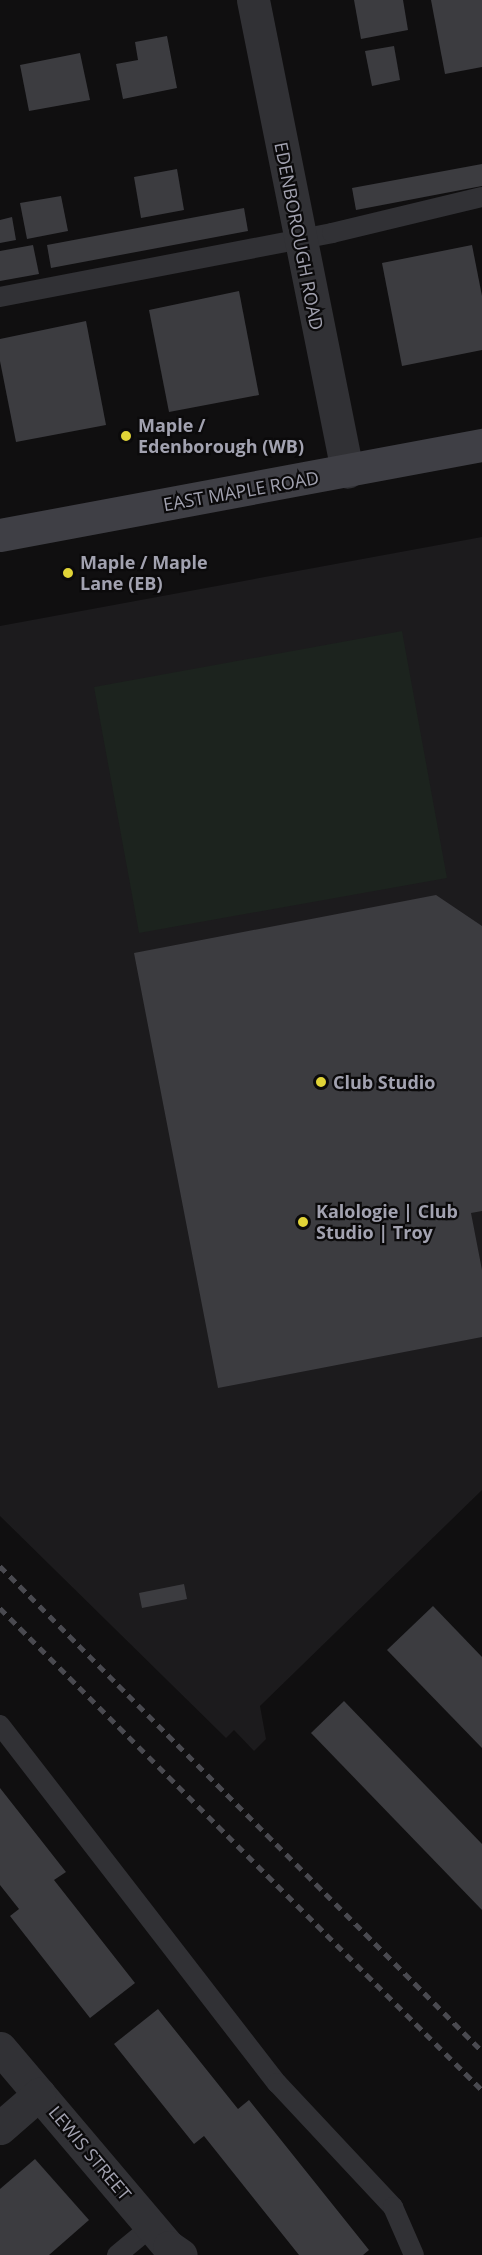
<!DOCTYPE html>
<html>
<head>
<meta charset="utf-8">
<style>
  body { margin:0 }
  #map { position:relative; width:482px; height:2255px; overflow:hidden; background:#100f10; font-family:"Open Sans",sans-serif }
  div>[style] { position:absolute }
  .built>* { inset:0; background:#1c1b1d }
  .green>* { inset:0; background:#1c231e }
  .building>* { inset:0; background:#3c3c40 }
  .lane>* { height:20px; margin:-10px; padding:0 10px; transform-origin:10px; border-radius:10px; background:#313135 }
  .street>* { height:33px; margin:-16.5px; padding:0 16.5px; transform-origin:16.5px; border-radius:16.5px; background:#313135 }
  .secondary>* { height:33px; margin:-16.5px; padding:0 16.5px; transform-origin:16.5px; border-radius:16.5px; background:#3f3f45 }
  .rail>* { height:4.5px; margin-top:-2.25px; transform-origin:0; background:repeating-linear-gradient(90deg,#4a4a50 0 8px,transparent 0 14px) }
  .dots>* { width:16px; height:16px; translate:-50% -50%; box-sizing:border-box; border:3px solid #0b0a0b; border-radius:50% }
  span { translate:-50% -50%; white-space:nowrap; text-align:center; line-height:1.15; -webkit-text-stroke:4.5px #0b0a0b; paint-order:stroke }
  .street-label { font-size:18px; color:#a2a2b0 }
  .poi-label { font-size:18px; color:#a2a2b0; font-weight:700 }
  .left { translate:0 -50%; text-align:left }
</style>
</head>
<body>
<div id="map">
  <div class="built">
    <i style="clip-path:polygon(482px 537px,482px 1490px,260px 1706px,266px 1739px,254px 1751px,234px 1730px,226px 1738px,0 1516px,0 626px)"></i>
  </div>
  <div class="green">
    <i style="clip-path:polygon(402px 631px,447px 878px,139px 933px,94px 687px)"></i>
  </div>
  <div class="building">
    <i style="clip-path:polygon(354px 0,403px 0,408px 30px,361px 39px)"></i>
    <i style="clip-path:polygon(431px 0,482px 0,482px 67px,445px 74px)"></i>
    <i style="clip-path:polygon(167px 36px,177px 88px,123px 99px,116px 64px,138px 60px,135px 42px)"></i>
    <i style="clip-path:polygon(394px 46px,400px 80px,372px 86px,365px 51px)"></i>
    <i style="clip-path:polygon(80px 53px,90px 100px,29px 111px,20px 65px)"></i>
    <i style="clip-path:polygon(482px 164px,482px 186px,356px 210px,352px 188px)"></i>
    <i style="clip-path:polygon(177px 169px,184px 210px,141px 218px,134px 177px)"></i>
    <i style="clip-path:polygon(61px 196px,68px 231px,27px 239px,20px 203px)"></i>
    <i style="clip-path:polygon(244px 208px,248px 231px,51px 268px,47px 245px)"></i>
    <i style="clip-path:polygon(12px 217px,16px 240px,0 243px,0 220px)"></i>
    <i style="clip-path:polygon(33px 245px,39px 274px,0 281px,0 251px)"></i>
    <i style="clip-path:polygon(472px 245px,482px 296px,482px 350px,402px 366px,382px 263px)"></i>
    <i style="clip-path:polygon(239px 291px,259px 395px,169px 412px,149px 310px)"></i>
    <i style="clip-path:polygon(86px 321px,106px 425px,16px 442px,0 361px,0 339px)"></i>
    <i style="clip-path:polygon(436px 895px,482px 926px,482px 1211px,471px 1213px,482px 1270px,482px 1337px,218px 1388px,134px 953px)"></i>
    <i style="clip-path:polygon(184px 1584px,187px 1599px,142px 1608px,139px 1593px)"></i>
    <i style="clip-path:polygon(433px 1606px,482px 1657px,482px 1748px,387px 1650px)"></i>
    <i style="clip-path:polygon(344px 1701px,482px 1844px,482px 1910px,311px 1733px)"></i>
    <i style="clip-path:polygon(0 1788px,66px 1872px,54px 1880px,135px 1983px,90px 2018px,10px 1916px,19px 1909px,0 1885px)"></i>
    <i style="clip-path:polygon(158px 2009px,238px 2109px,249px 2100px,369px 2250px,363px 2255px,299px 2255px,204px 2136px,194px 2144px,114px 2044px)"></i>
    <i style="clip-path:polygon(35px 2159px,89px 2220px,49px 2255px,0 2255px,0 2189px)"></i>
  </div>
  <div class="lane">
    <i style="left:0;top:297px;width:338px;rotate:-10.9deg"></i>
    <i style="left:332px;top:233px;width:154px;rotate:-13.5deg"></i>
    <i style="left:0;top:1725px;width:453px;rotate:52.3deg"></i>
    <i style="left:277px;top:2083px;width:170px;rotate:46.9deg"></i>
    <i style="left:393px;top:2207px;width:52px;rotate:66.4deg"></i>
    <i style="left:117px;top:2255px;width:45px;rotate:-39.6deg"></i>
  </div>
  <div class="street">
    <i style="left:253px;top:0;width:481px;rotate:78.7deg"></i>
    <i style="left:0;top:2048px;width:261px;rotate:49.7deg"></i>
    <i style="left:169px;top:2247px;width:14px;rotate:34deg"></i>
    <i style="left:0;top:2128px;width:52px;rotate:-41.1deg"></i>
  </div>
  <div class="secondary">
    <i style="left:0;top:535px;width:490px;rotate:-10.6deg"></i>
  </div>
  <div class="rail">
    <i style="left:0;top:1566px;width:684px;rotate:45.18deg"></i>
    <i style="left:0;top:1608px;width:682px;rotate:45deg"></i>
  </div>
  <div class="dots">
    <i style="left:126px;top:436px;background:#e1d437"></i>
    <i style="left:68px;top:573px;background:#e1d437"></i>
    <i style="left:321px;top:1082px;background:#e1d437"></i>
    <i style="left:303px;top:1222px;background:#e1d437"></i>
  </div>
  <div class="street-label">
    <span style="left:299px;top:236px;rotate:79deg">EDENBOROUGH ROAD</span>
    <span style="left:241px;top:491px;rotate:-10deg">EAST MAPLE ROAD</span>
    <span style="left:90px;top:2153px;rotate:50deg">LEWIS STREET</span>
  </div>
  <div class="poi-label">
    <span class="left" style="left:138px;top:436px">Maple /<br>Edenborough (WB)</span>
    <span class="left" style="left:80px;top:573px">Maple / Maple<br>Lane (EB)</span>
    <span class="left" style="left:333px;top:1082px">Club Studio</span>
    <span class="left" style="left:316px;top:1222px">Kalologie | Club<br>Studio | Troy</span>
  </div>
</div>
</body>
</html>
